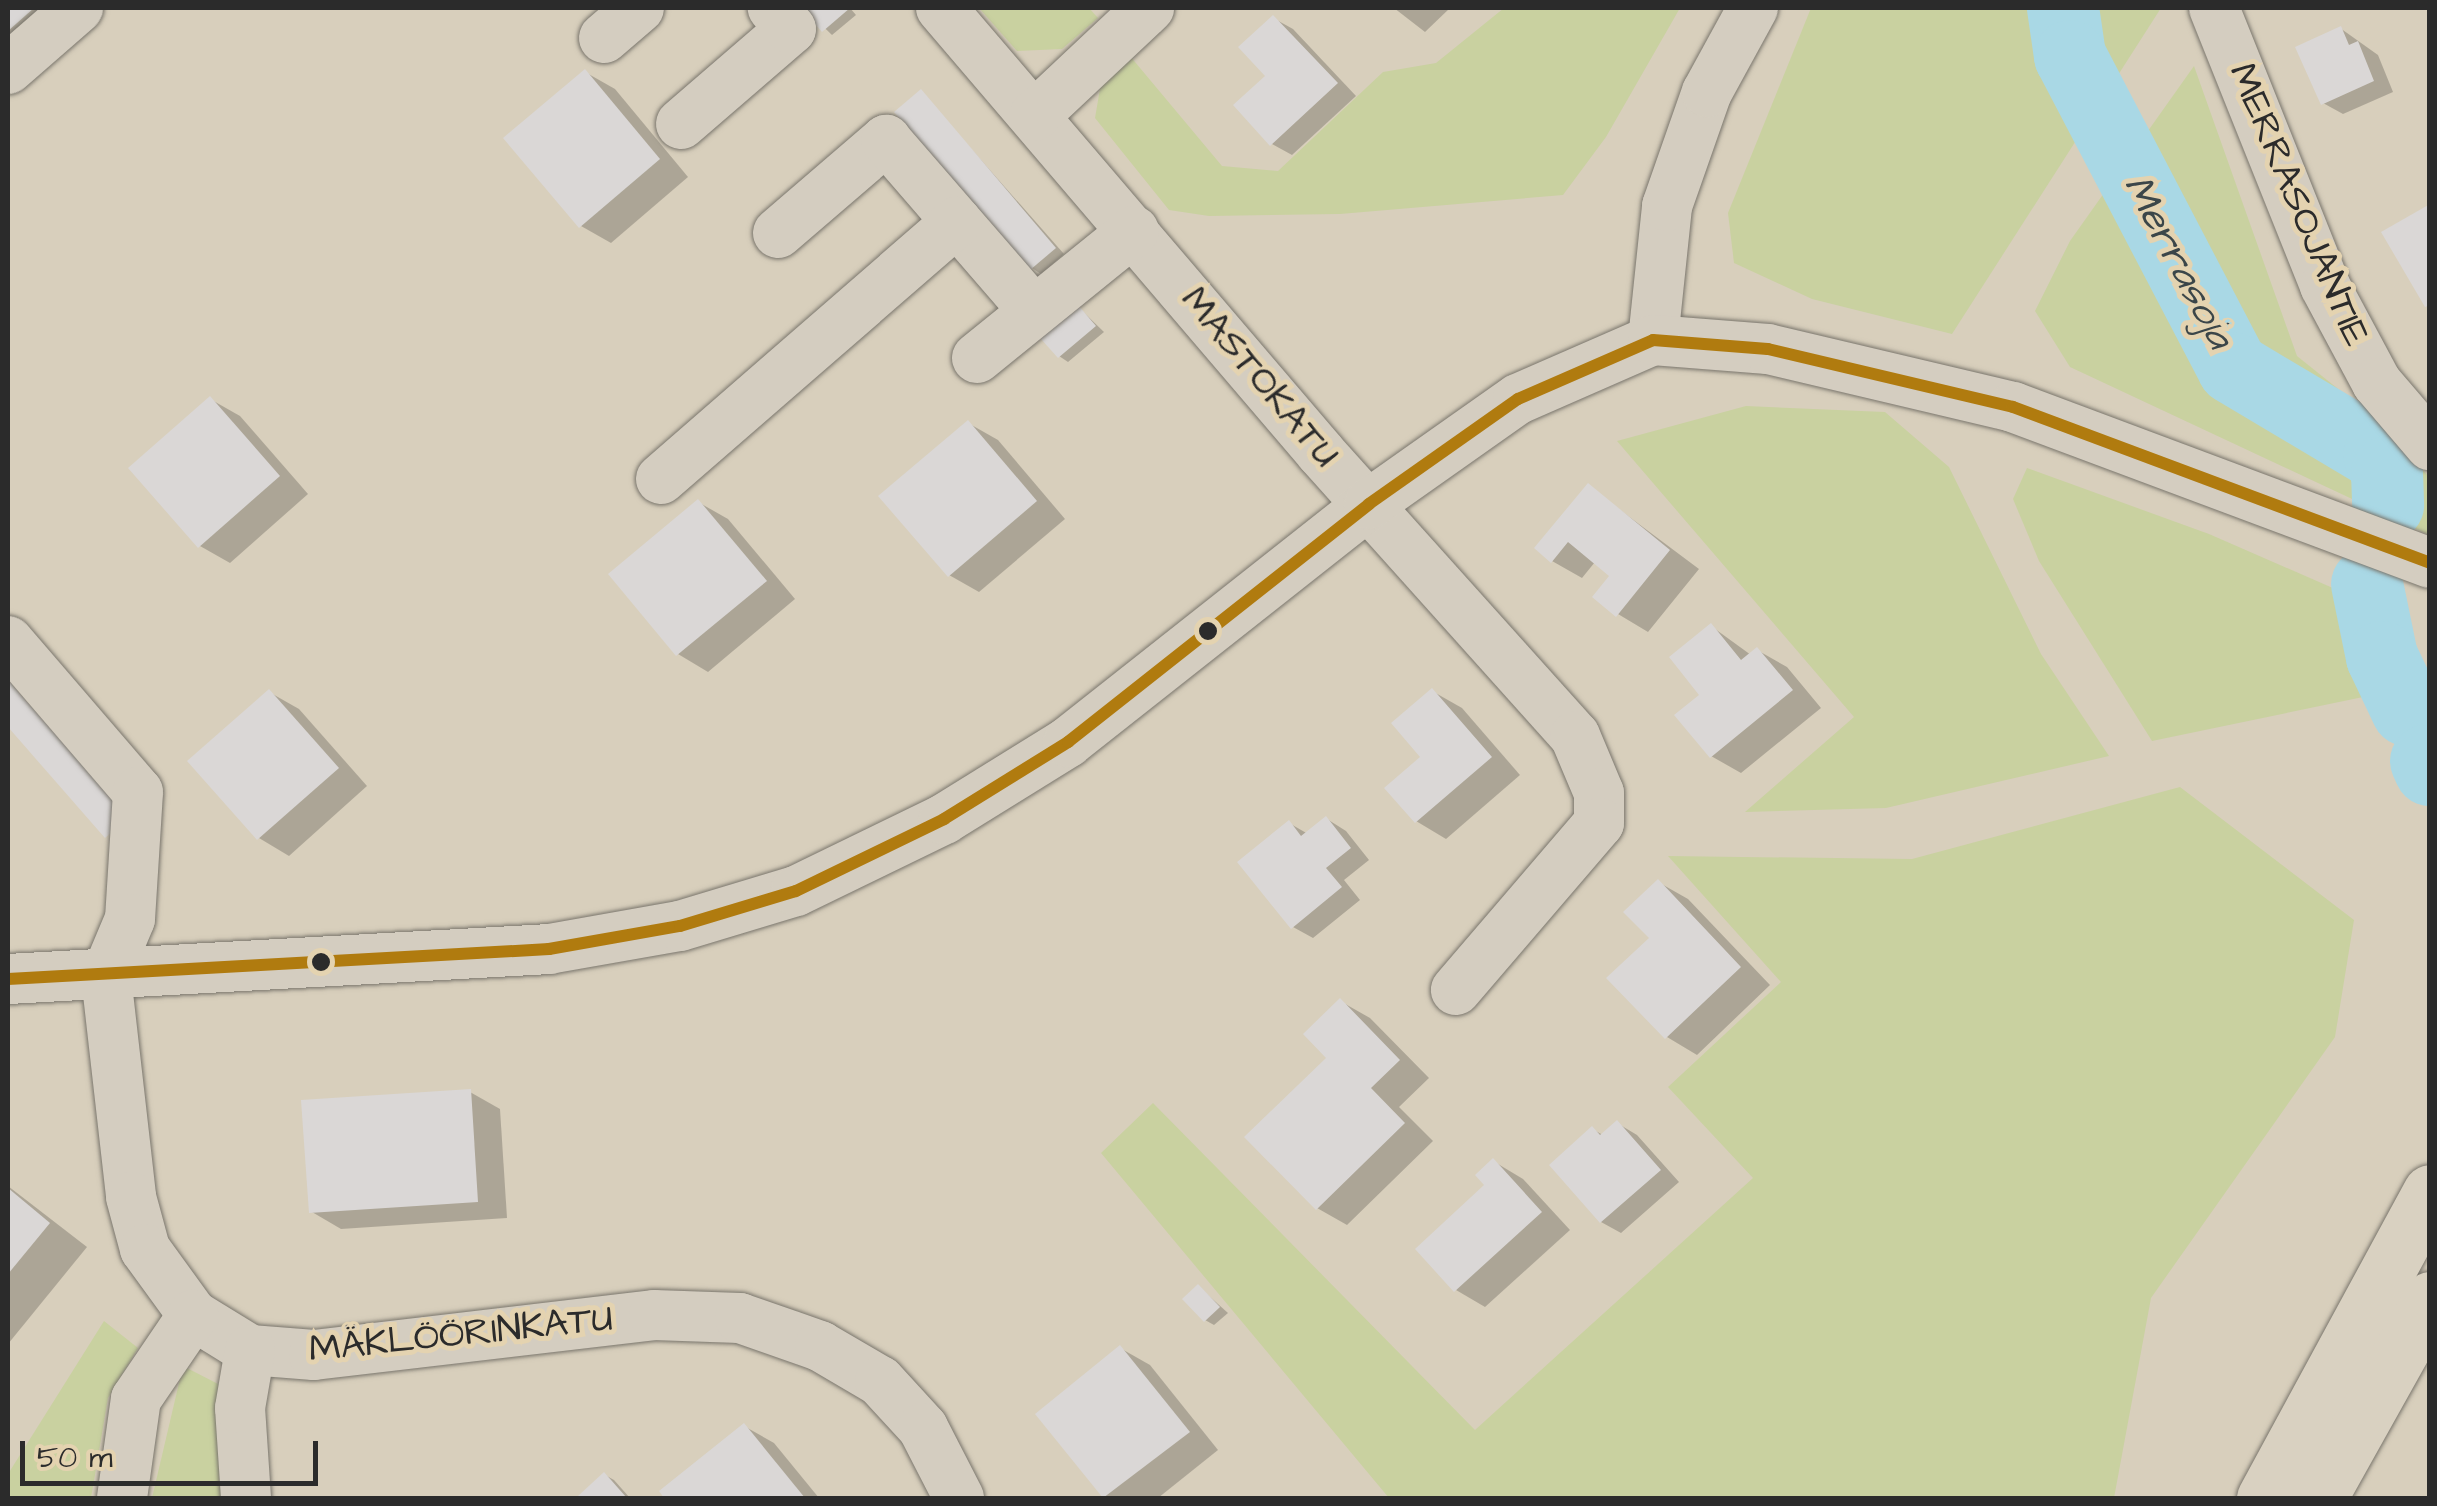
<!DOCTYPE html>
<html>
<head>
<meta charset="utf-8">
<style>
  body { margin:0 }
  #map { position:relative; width:2437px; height:1506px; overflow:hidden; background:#d8cfbc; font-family:"Architects Daughter",sans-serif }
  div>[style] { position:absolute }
  .green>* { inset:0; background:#c9d1a0 }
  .shadow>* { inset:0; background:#0003 }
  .river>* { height:72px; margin:-36px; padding:0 36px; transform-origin:36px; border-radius:36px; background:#a9d8e5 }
  .building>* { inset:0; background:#dad7d6 }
  .roads { filter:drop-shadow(0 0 2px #79756c) drop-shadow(0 0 2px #79756c) }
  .minor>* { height:50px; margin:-25px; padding:0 25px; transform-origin:25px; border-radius:25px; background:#d4cdc0 }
  .highway>* { height:55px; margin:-27.5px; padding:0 27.5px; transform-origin:27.5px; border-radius:27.5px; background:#d9d1c1 }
  .bus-1>* { height:12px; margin:-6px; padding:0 6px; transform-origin:6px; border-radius:6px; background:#b07b0f }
  .dots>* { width:28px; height:28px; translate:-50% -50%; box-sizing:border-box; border:5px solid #e4d3b0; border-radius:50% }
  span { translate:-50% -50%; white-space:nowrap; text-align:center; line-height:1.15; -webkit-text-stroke:10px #e4d3b0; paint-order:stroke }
  .street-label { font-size:38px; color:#2b2b2b }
  .water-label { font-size:40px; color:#3b4649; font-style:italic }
  .frame { position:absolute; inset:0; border:10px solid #2b2b2b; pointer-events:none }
  .scale { position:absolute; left:20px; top:1441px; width:298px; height:45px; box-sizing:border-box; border:5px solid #2b2b2b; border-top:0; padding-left:12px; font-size:30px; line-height:35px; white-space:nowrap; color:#2b2b2b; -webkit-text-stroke:8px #e4d3b0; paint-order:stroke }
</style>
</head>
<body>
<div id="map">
  <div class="green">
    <i style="clip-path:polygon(979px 8px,1089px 8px,1098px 18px,1062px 49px,1017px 51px)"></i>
    <i style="clip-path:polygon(1504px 8px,1680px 8px,1606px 137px,1563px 195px,1340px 214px,1209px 216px,1169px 210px,1095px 118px,1101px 83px,1130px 56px,1222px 166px,1278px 171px,1383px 72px,1436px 63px)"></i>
    <i style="clip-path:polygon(1811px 8px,2161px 8px,1952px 334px,1812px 299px,1734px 263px,1728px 213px)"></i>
    <i style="clip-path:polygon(2194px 66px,2297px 356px,2387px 428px,2429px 477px,2429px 535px,2070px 367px,2035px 311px,2070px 241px)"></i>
    <i style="clip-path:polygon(1746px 406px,1885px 412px,1949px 467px,2041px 654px,2109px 756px,1886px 808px,1745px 812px,1854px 717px,1617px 441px)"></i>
    <i style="clip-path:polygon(2027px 468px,2209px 534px,2374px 606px,2421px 685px,2152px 741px,2039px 561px,2013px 499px)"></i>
    <i style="clip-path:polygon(2180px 787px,2354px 920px,2335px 1037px,2151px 1298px,2114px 1498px,1389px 1498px,1101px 1153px,1153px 1103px,1475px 1430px,1753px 1178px,1668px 1087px,1781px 982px,1668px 856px,1912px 859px)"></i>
    <i style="clip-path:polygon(104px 1321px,138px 1348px,108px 1398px,91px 1498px,8px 1498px,8px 1474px)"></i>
    <i style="clip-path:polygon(183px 1366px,224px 1387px,223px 1498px,152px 1498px)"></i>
  </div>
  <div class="shadow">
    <i style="clip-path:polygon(8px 8px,49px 8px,14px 38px,8px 34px)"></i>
    <i style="clip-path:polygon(804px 8px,850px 8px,856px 15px,832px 35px)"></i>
    <i style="clip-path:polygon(1394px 8px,1450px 8px,1425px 32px)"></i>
    <i style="clip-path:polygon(1273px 18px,1293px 29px,1356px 96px,1292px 155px,1272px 144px)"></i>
    <i style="clip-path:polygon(2340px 28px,2378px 55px,2393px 92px,2343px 114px,2323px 103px)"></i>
    <i style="clip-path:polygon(585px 72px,615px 89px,688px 177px,611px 243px,581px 226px)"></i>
    <i style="clip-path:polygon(921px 92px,1064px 254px,1041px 274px,1032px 268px)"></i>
    <i style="clip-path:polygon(1072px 301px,1104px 332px,1068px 362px,1059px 356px)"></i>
    <i style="clip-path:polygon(210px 399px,240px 416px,308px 494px,230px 563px,200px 546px)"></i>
    <i style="clip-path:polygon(968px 423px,998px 440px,1065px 519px,979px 592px,949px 575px)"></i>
    <i style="clip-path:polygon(1588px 486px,1699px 569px,1648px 632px,1618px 614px,1612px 576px,1595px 562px,1582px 578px,1552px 561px)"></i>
    <i style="clip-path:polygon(698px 502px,728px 519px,795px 599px,708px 672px,678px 654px)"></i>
    <i style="clip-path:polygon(1711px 626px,1751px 655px,1757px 650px,1787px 667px,1821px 708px,1741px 773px,1711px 756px,1703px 695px)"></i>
    <i style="clip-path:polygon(1432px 691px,1462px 708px,1520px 775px,1446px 839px,1416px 821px)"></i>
    <i style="clip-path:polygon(269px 692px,299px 709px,367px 786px,289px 856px,259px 838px)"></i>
    <i style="clip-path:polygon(1327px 819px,1346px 831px,1369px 860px,1344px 880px,1360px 900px,1313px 938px,1293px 927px,1289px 823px,1308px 834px)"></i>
    <i style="clip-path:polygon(1658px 882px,1688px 899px,1770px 985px,1697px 1055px,1667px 1037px,1610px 979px,1652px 938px)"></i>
    <i style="clip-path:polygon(1340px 1001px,1370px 1018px,1429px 1078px,1399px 1107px,1433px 1141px,1347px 1225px,1317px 1208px)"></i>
    <i style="clip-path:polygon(470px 1092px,500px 1109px,507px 1218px,341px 1229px,312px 1212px)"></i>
    <i style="clip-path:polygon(1617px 1123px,1637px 1135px,1679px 1182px,1621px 1233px,1601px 1222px,1592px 1129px,1603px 1135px)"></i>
    <i style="clip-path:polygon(1493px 1161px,1523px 1179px,1570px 1230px,1485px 1307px,1456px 1290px)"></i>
    <i style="clip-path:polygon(8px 1186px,87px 1247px,8px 1344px)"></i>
    <i style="clip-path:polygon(1199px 1287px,1228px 1313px,1214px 1325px,1205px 1320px)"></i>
    <i style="clip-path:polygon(1120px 1348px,1150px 1365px,1218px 1450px,1158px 1498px,1107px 1498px,1038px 1414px)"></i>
    <i style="clip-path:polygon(744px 1426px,774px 1443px,819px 1498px,668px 1498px,662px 1492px)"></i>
    <i style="clip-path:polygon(605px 1475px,614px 1480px,630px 1498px,584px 1498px)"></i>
  </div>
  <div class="river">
    <i style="left:2063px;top:8px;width:49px;rotate:81.7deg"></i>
    <i style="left:2070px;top:56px;width:352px;rotate:62.4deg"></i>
    <i style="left:2233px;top:368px;width:170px;rotate:30.8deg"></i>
    <i style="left:2379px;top:455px;width:19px;rotate:65deg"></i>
    <i style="left:2387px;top:472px;width:33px;rotate:88deg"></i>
    <i style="left:2367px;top:584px;width:75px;rotate:78.4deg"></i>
    <i style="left:2382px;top:657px;width:59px;rotate:64.7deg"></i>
    <i style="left:2426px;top:761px;width:10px;rotate:66deg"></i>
  </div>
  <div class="building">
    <i style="clip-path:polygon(8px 8px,34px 8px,8px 31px)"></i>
    <i style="clip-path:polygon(801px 8px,850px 8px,822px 32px)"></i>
    <i style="clip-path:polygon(1273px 15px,1338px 83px,1270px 146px,1233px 105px,1265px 76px,1238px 47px)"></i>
    <i style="clip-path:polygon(2341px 26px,2349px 45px,2358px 41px,2374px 81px,2321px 105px,2295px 47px)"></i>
    <i style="clip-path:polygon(585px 69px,660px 159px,579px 228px,503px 138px)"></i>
    <i style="clip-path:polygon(921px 89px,1056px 248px,1030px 270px,894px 112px)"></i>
    <i style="clip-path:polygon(2430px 204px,2430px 305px,2425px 307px,2381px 232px)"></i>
    <i style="clip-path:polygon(1072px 298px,1096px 326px,1058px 358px,1033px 330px)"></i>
    <i style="clip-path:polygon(210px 396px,280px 476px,198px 548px,128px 468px)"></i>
    <i style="clip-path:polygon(968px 420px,1037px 501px,948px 577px,878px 496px)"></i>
    <i style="clip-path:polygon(1588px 483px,1670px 550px,1616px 617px,1592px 597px,1609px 576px,1568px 542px,1551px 563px,1534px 548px)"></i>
    <i style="clip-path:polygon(698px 499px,767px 581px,676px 656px,608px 574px)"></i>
    <i style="clip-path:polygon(1711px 623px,1741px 660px,1757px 647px,1793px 690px,1710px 758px,1674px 715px,1699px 695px,1669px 657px)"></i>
    <i style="clip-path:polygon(8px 680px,128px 817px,105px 838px,8px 727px)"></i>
    <i style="clip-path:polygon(1432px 688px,1492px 757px,1415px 823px,1384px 788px,1420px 757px,1391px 723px)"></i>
    <i style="clip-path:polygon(269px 689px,339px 768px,257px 840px,187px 761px)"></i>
    <i style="clip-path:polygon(1326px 816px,1351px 848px,1326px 868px,1342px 887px,1291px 929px,1237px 862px,1289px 820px,1301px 836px)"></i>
    <i style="clip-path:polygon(1658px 879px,1741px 967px,1665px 1039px,1606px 978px,1649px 938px,1623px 912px)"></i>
    <i style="clip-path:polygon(1340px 998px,1400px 1060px,1371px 1088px,1405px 1123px,1316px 1210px,1244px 1137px,1326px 1058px,1303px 1034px)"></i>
    <i style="clip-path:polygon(471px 1089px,478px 1202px,309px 1213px,301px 1100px)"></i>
    <i style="clip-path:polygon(1617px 1120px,1661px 1170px,1600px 1223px,1549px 1165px,1592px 1126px,1600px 1135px)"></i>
    <i style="clip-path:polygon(1493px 1158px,1542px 1212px,1454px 1292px,1415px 1249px,1484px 1185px,1475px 1175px)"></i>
    <i style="clip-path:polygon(8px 1188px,50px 1223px,8px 1274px)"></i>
    <i style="clip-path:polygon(1198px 1284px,1220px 1307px,1204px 1322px,1182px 1299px)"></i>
    <i style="clip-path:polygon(1120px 1345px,1190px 1432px,1103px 1498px,1035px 1414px)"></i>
    <i style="clip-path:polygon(744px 1423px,805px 1498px,664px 1498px,659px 1491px)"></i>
    <i style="clip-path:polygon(604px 1472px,626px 1497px,581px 1498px,578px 1496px)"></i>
  </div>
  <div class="roads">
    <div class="minor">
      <i style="left:941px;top:8px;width:585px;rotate:49.5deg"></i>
      <i style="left:1321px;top:453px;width:380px;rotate:48.1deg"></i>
      <i style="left:1575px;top:736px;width:62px;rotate:67.2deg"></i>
      <i style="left:1599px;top:793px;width:30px;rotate:90deg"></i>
      <i style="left:1599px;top:823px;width:220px;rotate:130.6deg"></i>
      <i style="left:2214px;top:8px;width:299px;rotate:68.2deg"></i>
      <i style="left:2325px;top:286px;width:110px;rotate:61.8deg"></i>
      <i style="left:2377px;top:383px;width:82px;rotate:49.5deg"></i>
      <i style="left:604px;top:38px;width:46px;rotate:-40.6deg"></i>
      <i style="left:8px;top:69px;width:93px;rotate:-41.1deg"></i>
      <i style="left:1034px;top:116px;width:158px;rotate:-43.2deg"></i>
      <i style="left:681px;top:124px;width:145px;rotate:-40.8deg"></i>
      <i style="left:791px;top:29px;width:28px;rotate:-131deg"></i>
      <i style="left:778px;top:233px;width:143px;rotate:-40.7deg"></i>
      <i style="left:886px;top:140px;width:226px;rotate:49.1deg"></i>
      <i style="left:1653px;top:340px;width:135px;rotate:-84deg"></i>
      <i style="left:1667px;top:206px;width:121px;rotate:-70.7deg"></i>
      <i style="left:1707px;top:92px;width:96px;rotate:-61.3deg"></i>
      <i style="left:977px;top:358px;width:202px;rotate:-39deg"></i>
      <i style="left:661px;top:479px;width:392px;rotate:-41deg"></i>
      <i style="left:8px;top:641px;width:199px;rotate:49.3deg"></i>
      <i style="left:138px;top:792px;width:127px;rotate:93.6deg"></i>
      <i style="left:130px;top:919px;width:62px;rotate:112.8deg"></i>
      <i style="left:106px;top:976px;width:222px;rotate:83.5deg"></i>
      <i style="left:131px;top:1197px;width:54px;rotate:74.9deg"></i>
      <i style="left:145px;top:1249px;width:82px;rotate:54deg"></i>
      <i style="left:193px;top:1315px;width:67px;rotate:31.6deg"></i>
      <i style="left:250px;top:1350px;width:64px;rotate:4.5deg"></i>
      <i style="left:314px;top:1355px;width:342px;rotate:-6.7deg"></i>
      <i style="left:654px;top:1315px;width:86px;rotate:2deg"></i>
      <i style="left:740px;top:1318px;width:85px;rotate:19.3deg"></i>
      <i style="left:820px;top:1346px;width:69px;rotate:30.3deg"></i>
      <i style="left:880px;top:1381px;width:64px;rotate:47.5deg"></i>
      <i style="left:923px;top:1428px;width:79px;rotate:62.8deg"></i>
      <i style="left:8px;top:979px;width:542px;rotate:-3.17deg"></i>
      <i style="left:549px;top:949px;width:133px;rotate:-10deg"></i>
      <i style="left:680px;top:926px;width:121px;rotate:-16.8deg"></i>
      <i style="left:796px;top:891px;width:165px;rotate:-25.9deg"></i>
      <i style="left:944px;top:819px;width:146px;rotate:-31.8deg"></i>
      <i style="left:1068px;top:742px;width:384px;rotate:-38.3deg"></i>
      <i style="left:1369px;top:504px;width:182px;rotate:-35.2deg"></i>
      <i style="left:1518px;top:399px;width:147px;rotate:-23.6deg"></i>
      <i style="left:1653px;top:340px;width:115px;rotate:4.5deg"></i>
      <i style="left:1768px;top:349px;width:252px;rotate:13.3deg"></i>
      <i style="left:2013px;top:407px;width:445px;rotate:20.5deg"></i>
      <i style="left:122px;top:1498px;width:100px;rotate:-82deg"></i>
      <i style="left:136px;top:1399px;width:102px;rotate:-55.8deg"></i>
      <i style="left:246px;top:1498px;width:90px;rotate:-93.8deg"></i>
      <i style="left:240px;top:1408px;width:59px;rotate:-80.2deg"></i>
    </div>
    <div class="highway">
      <i style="left:2264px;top:1498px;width:348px;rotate:-61.5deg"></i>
      <i style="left:2319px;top:1498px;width:228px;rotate:-60.8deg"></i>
    </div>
  </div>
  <div class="bus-1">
    <i style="left:8px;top:979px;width:542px;rotate:-3.17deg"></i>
    <i style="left:549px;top:949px;width:133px;rotate:-10deg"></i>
    <i style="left:680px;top:926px;width:121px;rotate:-16.8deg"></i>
    <i style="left:796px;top:891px;width:165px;rotate:-25.9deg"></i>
    <i style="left:944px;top:819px;width:146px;rotate:-31.8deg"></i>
    <i style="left:1068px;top:742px;width:384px;rotate:-38.3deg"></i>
    <i style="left:1369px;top:504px;width:182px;rotate:-35.2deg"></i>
    <i style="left:1518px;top:399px;width:147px;rotate:-23.6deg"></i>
    <i style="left:1653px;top:340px;width:115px;rotate:4.5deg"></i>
    <i style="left:1768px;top:349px;width:252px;rotate:13.3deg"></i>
    <i style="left:2013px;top:407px;width:445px;rotate:20.5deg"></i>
  </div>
  <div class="dots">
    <i style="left:1208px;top:631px;background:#2b2b2b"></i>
    <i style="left:321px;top:962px;background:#2b2b2b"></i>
  </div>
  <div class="street-label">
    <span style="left:2298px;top:205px;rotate:67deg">MERRASOJANTIE</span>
    <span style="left:1259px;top:378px;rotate:50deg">MASTOKATU</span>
    <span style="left:461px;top:1335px;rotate:-6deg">MÄKLÖÖRINKATU</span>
  </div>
  <div class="water-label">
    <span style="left:2178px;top:262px;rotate:62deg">Merrasoja</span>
  </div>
  <div class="frame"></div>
  <div class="scale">50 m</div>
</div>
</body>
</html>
